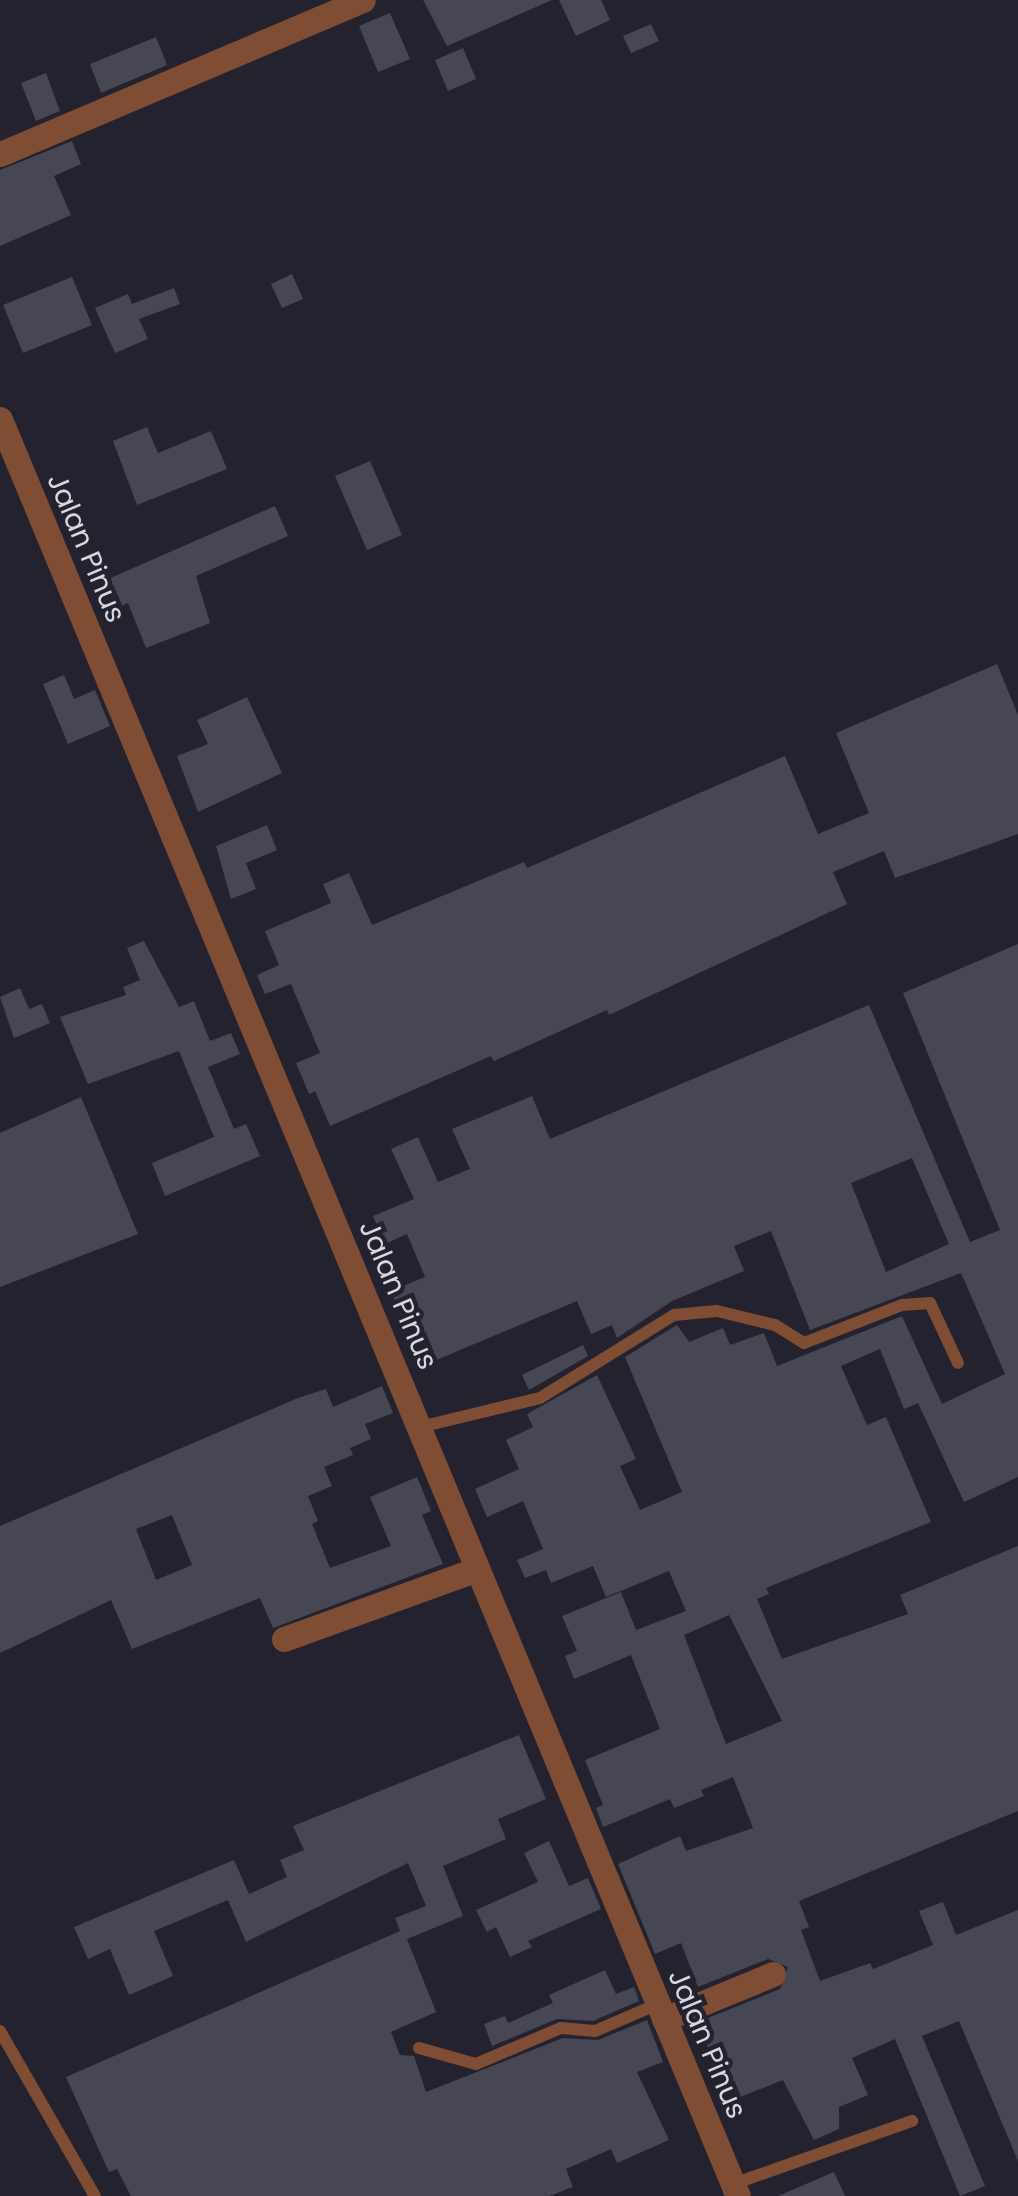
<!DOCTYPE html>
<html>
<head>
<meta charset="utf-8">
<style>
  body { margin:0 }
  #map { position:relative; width:1018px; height:2196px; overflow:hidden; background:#24222f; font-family:Poppins,sans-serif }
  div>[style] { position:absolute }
  .building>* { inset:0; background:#474653 }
  .service>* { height:12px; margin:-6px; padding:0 6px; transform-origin:6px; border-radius:6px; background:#7e4d34 }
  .minor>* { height:25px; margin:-12.5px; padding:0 12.5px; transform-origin:12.5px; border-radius:12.5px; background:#7e4d34 }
  .tertiary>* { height:25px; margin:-12.5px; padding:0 12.5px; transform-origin:12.5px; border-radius:12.5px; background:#7e4d34 }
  span { translate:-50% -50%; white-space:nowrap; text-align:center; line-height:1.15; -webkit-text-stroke:9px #24222f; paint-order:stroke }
  .street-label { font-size:28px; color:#d8d8e0 }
</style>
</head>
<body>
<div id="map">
  <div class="building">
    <i style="clip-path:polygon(423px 0,552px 0,447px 46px)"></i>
    <i style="clip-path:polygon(559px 0,601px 0,610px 20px,576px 36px)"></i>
    <i style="clip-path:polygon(390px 13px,410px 59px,378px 72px,359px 26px)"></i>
    <i style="clip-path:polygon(651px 24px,659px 41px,631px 53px,623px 36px)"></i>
    <i style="clip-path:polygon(156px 37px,167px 65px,101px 93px,90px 64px)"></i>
    <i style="clip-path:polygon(463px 48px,476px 79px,448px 91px,435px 60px)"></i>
    <i style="clip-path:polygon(46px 73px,60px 111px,36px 121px,21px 83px)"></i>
    <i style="clip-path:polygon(72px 141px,81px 164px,54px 176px,71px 215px,0 246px,0 170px)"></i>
    <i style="clip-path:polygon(292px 274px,303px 299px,282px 308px,271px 284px)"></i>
    <i style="clip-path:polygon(72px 277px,92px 325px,23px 353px,3px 305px)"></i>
    <i style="clip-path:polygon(174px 288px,180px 304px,139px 319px,148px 339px,115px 353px,95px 308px,128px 294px,132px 304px)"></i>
    <i style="clip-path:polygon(147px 427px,158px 453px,211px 431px,227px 469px,137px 505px,113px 441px)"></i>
    <i style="clip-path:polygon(370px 461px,402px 535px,367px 550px,335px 476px)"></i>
    <i style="clip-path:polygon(275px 506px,288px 536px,196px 576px,210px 623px,146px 648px,128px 603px,118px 607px,106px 580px)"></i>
    <i style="clip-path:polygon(997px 664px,1018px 715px,1018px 834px,895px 878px,884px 851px,833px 872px,847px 904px,609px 1015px,607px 1010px,494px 1061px,491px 1056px,330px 1126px,315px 1091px,309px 1094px,296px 1063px,320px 1053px,291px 984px,265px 994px,257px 975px,279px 965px,265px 931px,331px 903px,323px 884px,349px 873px,372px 925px,524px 862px,527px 868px,785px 756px,818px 834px,869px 813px,836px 733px)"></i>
    <i style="clip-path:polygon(64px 675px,74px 699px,95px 690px,110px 726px,68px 744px,43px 684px)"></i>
    <i style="clip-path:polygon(247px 697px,282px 773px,198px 812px,177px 756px,208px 744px,197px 720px)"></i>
    <i style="clip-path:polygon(267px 825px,277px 850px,246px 863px,256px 889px,231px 899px,216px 846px)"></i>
    <i style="clip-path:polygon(144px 941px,179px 1007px,194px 1001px,210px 1041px,231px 1033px,240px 1054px,208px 1067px,234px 1129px,246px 1124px,260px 1156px,165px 1196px,152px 1163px,214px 1137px,179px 1051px,88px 1084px,60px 1017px,126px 995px,123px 987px,140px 980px,127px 948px)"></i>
    <i style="clip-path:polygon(evenodd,1018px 944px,1018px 1477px,964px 1502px,918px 1403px,904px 1409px,880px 1349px,841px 1366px,867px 1425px,886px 1417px,931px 1522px,766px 1588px,769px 1594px,757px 1599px,782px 1659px,908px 1614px,900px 1595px,1018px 1546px,1018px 1811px,799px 1901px,809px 1927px,801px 1930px,820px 1981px,870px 1963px,873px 1969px,933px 1945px,919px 1911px,943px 1902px,956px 1935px,1018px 1910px,1018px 2161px,959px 2021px,922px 2036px,985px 2186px,960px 2196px,895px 2039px,852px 2058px,868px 2095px,839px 2107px,839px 2129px,814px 2140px,783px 2080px,738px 2098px,720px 2051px,711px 2055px,698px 2022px,780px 1989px,788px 1967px,768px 1959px,698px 1987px,681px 1943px,655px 1954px,618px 1864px,680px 1836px,686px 1851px,753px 1828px,733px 1777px,701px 1790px,704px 1796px,674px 1808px,670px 1799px,603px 1827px,596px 1808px,603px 1805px,585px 1760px,660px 1729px,631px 1655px,574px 1679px,565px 1656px,577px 1651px,562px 1616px,621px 1592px,636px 1630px,686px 1611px,669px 1571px,606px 1597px,593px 1566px,551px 1583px,546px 1570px,525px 1578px,517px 1560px,543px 1549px,523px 1501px,487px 1517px,475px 1489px,519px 1469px,506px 1440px,533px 1427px,527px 1414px,597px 1375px,636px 1459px,620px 1466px,640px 1510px,682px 1492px,625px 1357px,677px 1325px,689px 1342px,723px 1328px,730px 1345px,764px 1333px,777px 1366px,902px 1316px,942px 1404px,1005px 1374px,961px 1273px,810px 1330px,771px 1231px,734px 1246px,744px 1271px,672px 1301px,617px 1338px,612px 1325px,591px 1334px,577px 1301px,422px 1366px,391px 1291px,425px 1277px,407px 1234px,385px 1244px,373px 1216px,414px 1199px,391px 1149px,418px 1137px,438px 1182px,470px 1169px,452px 1129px,532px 1096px,550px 1139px,869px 1005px,970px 1242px,1000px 1230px,903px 993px,1018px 944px,912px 1158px,949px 1244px,886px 1272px,851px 1183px,912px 1158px,1018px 944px,729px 1615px,782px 1721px,726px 1744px,684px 1635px,729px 1615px)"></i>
    <i style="clip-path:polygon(20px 988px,29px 1009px,42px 1004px,50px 1023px,14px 1038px,0 997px)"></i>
    <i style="clip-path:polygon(81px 1097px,138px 1234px,0 1287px,0 1133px)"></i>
    <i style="clip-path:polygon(583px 1345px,588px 1356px,529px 1390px,522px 1375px)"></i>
    <i style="clip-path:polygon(evenodd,382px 1386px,393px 1413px,365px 1424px,371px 1439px,350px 1448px,353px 1455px,324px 1467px,332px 1486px,308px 1496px,318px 1521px,312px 1524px,330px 1568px,391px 1546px,370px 1497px,417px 1477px,431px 1511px,422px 1515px,443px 1564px,273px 1628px,260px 1598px,132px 1649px,111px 1600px,0 1653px,0 1526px,298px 1398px,326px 1389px,333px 1407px,382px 1386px,172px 1515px,192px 1565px,156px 1580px,136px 1529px,172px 1515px)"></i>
    <i style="clip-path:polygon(519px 1735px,546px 1799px,498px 1819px,506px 1839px,443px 1866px,463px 1916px,407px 1939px,436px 2012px,391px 2032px,400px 2055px,414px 2056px,426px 2092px,563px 2038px,598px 2040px,647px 2020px,663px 2062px,637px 2072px,669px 2140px,617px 2163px,611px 2149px,566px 2169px,573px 2187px,549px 2196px,131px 2196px,117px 2169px,109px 2172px,66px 2077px,400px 1931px,395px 1918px,426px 1906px,408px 1863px,246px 1942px,228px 1900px,154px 1931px,173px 1976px,129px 1995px,110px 1949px,88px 1959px,74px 1927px,234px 1860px,249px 1894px,287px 1877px,280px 1860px,304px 1850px,293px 1826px)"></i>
    <i style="clip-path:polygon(549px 1841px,569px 1886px,588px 1878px,601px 1909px,528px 1941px,532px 1947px,510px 1957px,496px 1927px,487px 1932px,476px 1910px,538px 1882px,524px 1853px)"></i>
    <i style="clip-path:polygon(605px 1970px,616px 1994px,634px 1987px,639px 2001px,593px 2021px,557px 2019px,492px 2046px,484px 2024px,505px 2016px,508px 2023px,553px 2003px,549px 1995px)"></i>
    <i style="clip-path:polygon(834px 2172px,845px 2196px,778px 2196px)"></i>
  </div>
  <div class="service">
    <i style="left:420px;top:1427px;width:123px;rotate:-13.6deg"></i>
    <i style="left:540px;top:1398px;width:158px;rotate:-31.8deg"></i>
    <i style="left:674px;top:1315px;width:43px;rotate:-5.3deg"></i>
    <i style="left:717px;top:1311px;width:60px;rotate:13.6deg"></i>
    <i style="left:775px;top:1325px;width:34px;rotate:32deg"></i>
    <i style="left:804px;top:1343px;width:105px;rotate:-21.2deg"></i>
    <i style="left:902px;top:1305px;width:28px;rotate:-4deg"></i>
    <i style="left:930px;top:1303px;width:66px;rotate:65deg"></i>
    <i style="left:0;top:2031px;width:190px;rotate:60.1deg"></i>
    <i style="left:419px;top:2048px;width:59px;rotate:15.7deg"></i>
    <i style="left:476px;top:2064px;width:92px;rotate:-23deg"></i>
    <i style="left:561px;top:2028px;width:34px;rotate:5deg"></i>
    <i style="left:595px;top:2031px;width:69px;rotate:-23.2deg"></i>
    <i style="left:733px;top:2184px;width:190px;rotate:-19.4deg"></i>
  </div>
  <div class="minor">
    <i style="left:0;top:154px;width:394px;rotate:-23deg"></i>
    <i style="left:284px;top:1639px;width:205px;rotate:-19.9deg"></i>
    <i style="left:664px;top:2019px;width:118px;rotate:-22.4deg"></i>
  </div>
  <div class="tertiary">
    <i style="left:0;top:419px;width:1924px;rotate:67.45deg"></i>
  </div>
  <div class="street-label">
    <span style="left:86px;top:548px;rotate:67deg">Jalan Pinus</span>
    <span style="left:398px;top:1295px;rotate:67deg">Jalan Pinus</span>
    <span style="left:707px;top:2044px;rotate:67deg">Jalan Pinus</span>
  </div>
</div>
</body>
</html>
